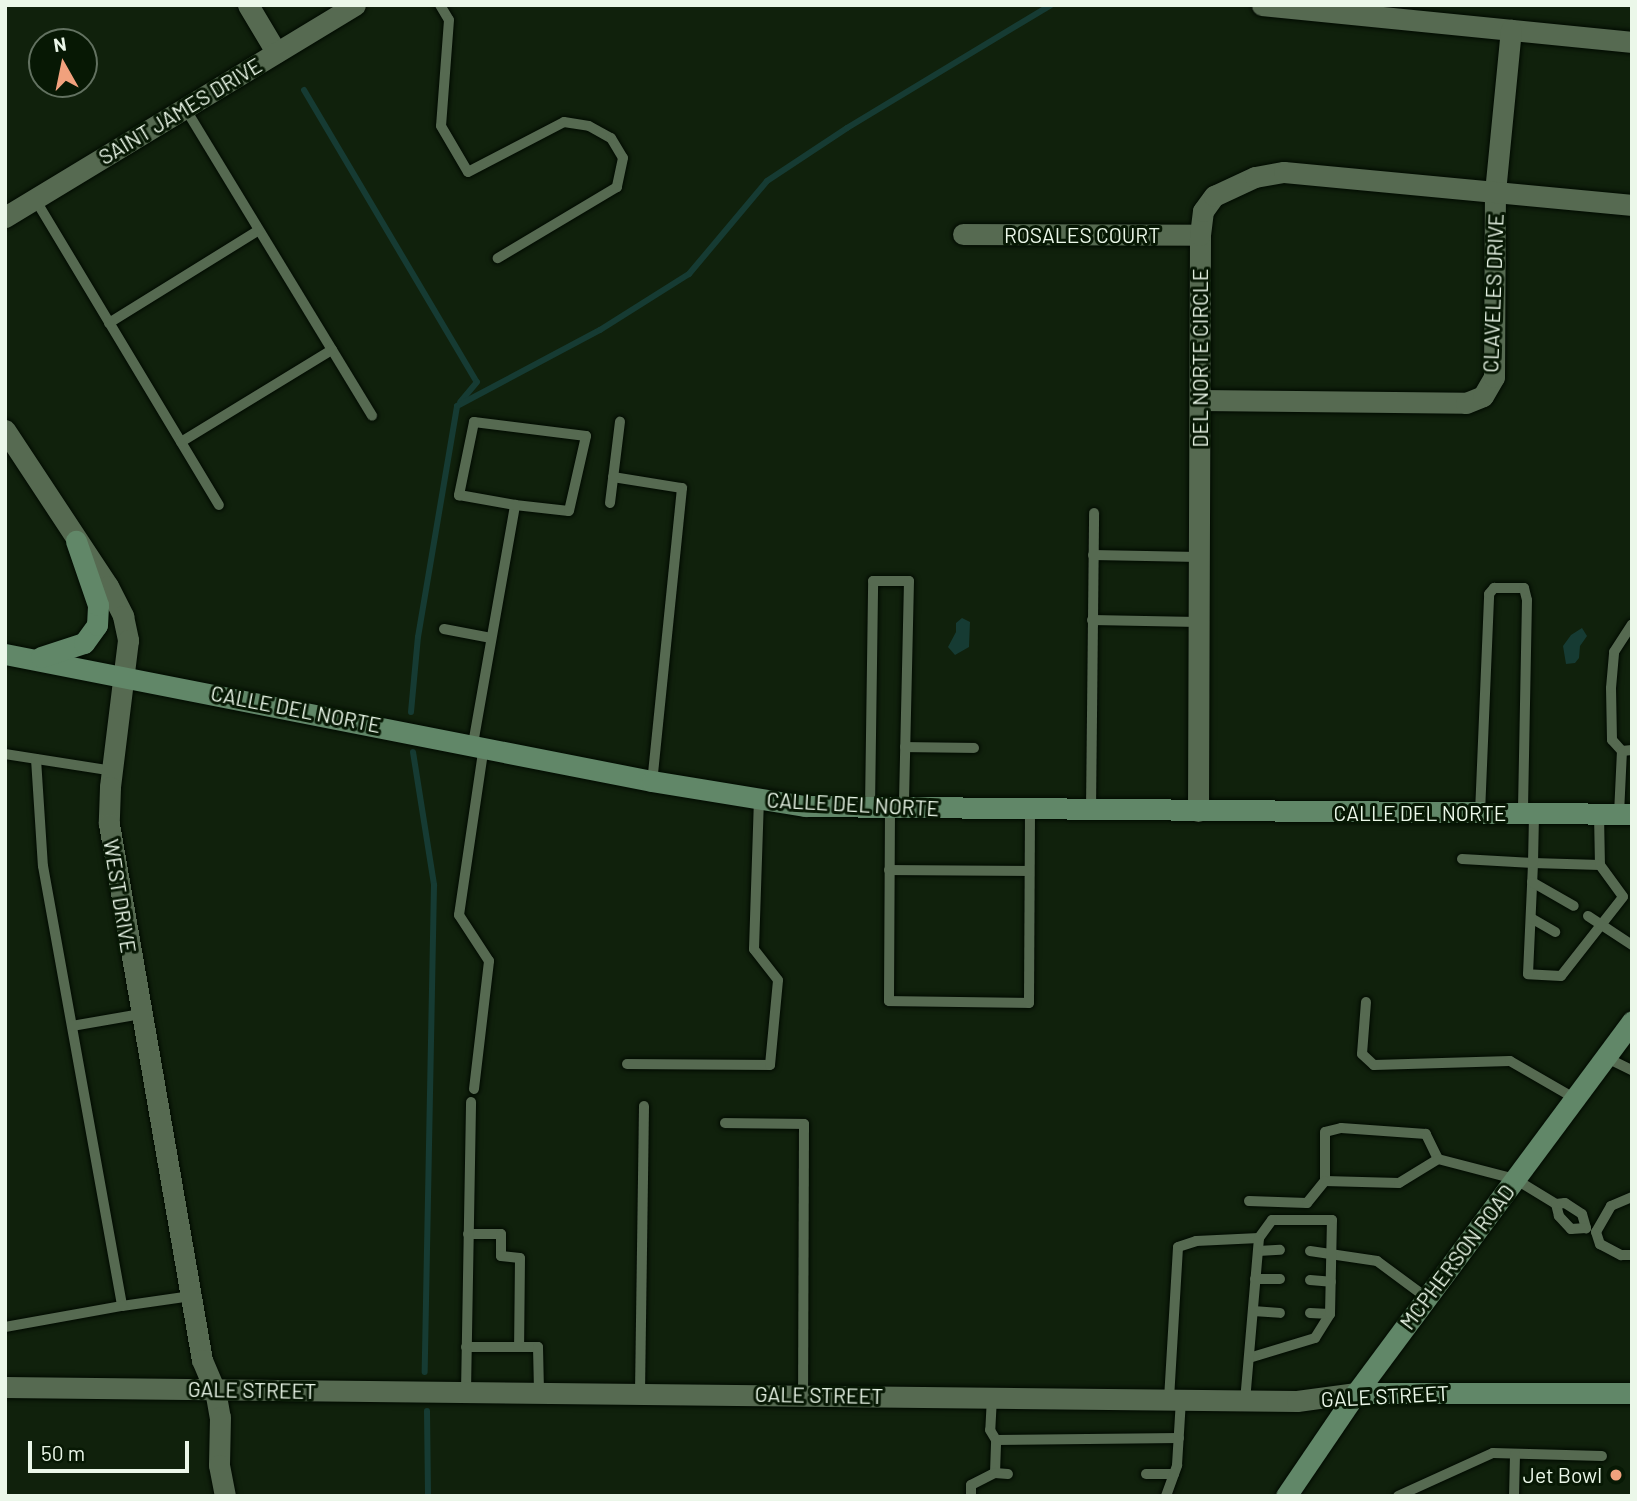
<!DOCTYPE html>
<html>
<head>
<meta charset="utf-8">
<style>
  body { margin:0 }
  #map { position:relative; width:1637px; height:1501px; overflow:hidden; background:#10210c; font-family:Barlow,sans-serif }
  div>[style] { position:absolute }
  .water>* { inset:0; background:#163b33 }
  .stream>* { height:6px; margin:-3px; padding:0 3px; transform-origin:3px; border-radius:3px; background:#163b33 }
  .roads { filter:drop-shadow(0 0 2px #000a00) drop-shadow(0 0 2px #000a00) }
  .lane>* { height:10px; margin:-5px; padding:0 5px; transform-origin:5px; border-radius:5px; background:#566a51 }
  .street>* { height:21px; margin:-10.5px; padding:0 10.5px; transform-origin:10.5px; border-radius:10.5px; background:#566a51 }
  .secondary>* { height:21px; margin:-10.5px; padding:0 10.5px; transform-origin:10.5px; border-radius:10.5px; background:#618768 }
  .dots>* { width:19px; height:19px; translate:-50% -50%; box-sizing:border-box; border:4px solid #071804; border-radius:50% }
  span { translate:-50% -50%; white-space:nowrap; text-align:center; line-height:1.15; -webkit-text-stroke:6px #071804; paint-order:stroke }
  .street-label { font-size:21px; color:#ebf7e9 }
  .poi-label { font-size:21px; color:#ebf7e9 }
  .right { translate:-100% -50%; text-align:right }
  .frame { position:absolute; inset:0; border:7px solid #ebf7e9; pointer-events:none }
  .north { position:absolute; left:28px; top:28px; width:70px; height:70px; box-sizing:border-box; background:#071804; border:2px solid #627160; border-radius:50%; rotate:351deg; font-size:19px; font-weight:700; line-height:28px; text-align:center; color:#ebf7e9 }
  .north::after { content:''; display:block; margin:auto; width:24px; height:32px; background:#f1a17d; clip-path:polygon(50% 0,100% 100%,50% 72%,0 100%) }
  .scale { position:absolute; left:28px; top:1441px; width:161px; height:32px; box-sizing:border-box; border:4px solid #ebf7e9; border-top:0; padding-left:9px; font-size:21px; line-height:24px; white-space:nowrap; color:#ebf7e9; -webkit-text-stroke:5px #071804; paint-order:stroke }
</style>
</head>
<body>
<div id="map">
  <div class="water">
    <i style="clip-path:polygon(962px 618px,970px 622px,969px 647px,955px 655px,948px 647px,956px 632px,956px 623px)"></i>
    <i style="clip-path:polygon(1582px 628px,1587px 636px,1580px 646px,1579px 658px,1575px 663px,1566px 664px,1563px 646px,1571px 635px)"></i>
  </div>
  <div class="stream">
    <i style="left:304px;top:90px;width:339px;rotate:59.4deg"></i>
    <i style="left:477px;top:382px;width:26px;rotate:130deg"></i>
    <i style="left:411px;top:712px;width:75px;rotate:-84.7deg"></i>
    <i style="left:418px;top:637px;width:234px;rotate:-80.4deg"></i>
    <i style="left:457px;top:406px;width:162px;rotate:-28deg"></i>
    <i style="left:600px;top:330px;width:105px;rotate:-32.2deg"></i>
    <i style="left:689px;top:274px;width:121px;rotate:-50deg"></i>
    <i style="left:767px;top:181px;width:96px;rotate:-33.5deg"></i>
    <i style="left:847px;top:128px;width:238px;rotate:-31.1deg"></i>
    <i style="left:413px;top:752px;width:135px;rotate:81deg"></i>
    <i style="left:434px;top:885px;width:487px;rotate:91.1deg"></i>
    <i style="left:427px;top:1411px;width:85px;rotate:89.3deg"></i>
  </div>
  <div class="roads">
    <div class="lane">
      <i style="left:440px;top:5px;width:17px;rotate:59deg"></i>
      <i style="left:449px;top:20px;width:106px;rotate:94.3deg"></i>
      <i style="left:441px;top:126px;width:53px;rotate:59.6deg"></i>
      <i style="left:468px;top:172px;width:108px;rotate:-27.5deg"></i>
      <i style="left:564px;top:122px;width:25px;rotate:9deg"></i>
      <i style="left:589px;top:126px;width:25px;rotate:29deg"></i>
      <i style="left:611px;top:138px;width:23px;rotate:59deg"></i>
      <i style="left:623px;top:158px;width:30px;rotate:102deg"></i>
      <i style="left:617px;top:187px;width:139px;rotate:149.2deg"></i>
      <i style="left:185px;top:108px;width:360px;rotate:58.7deg"></i>
      <i style="left:35px;top:199px;width:357px;rotate:59deg"></i>
      <i style="left:109px;top:323px;width:176px;rotate:-31.8deg"></i>
      <i style="left:181px;top:442px;width:177px;rotate:-31.4deg"></i>
      <i style="left:613px;top:477px;width:70px;rotate:9.1deg"></i>
      <i style="left:682px;top:488px;width:295px;rotate:95.8deg"></i>
      <i style="left:610px;top:503px;width:82px;rotate:-83deg"></i>
      <i style="left:1093px;top:555px;width:106px;rotate:1.1deg"></i>
      <i style="left:1092px;top:620px;width:106px;rotate:1.1deg"></i>
      <i style="left:444px;top:629px;width:48px;rotate:10.8deg"></i>
      <i style="left:473px;top:744px;width:243px;rotate:-80deg"></i>
      <i style="left:515px;top:505px;width:54px;rotate:6.3deg"></i>
      <i style="left:569px;top:511px;width:77px;rotate:-77.2deg"></i>
      <i style="left:586px;top:436px;width:113px;rotate:-172.9deg"></i>
      <i style="left:474px;top:422px;width:75px;rotate:101.6deg"></i>
      <i style="left:459px;top:495px;width:57px;rotate:10.1deg"></i>
      <i style="left:905px;top:747px;width:69px;rotate:0.8deg"></i>
      <i style="left:1622px;top:751px;width:15px;rotate:-132deg"></i>
      <i style="left:1612px;top:740px;width:52px;rotate:-91.1deg"></i>
      <i style="left:1611px;top:688px;width:36px;rotate:-85deg"></i>
      <i style="left:1614px;top:652px;width:33px;rotate:-57deg"></i>
      <i style="left:5px;top:754px;width:109px;rotate:8.9deg"></i>
      <i style="left:36px;top:759px;width:107px;rotate:86.3deg"></i>
      <i style="left:43px;top:866px;width:447px;rotate:79.8deg"></i>
      <i style="left:122px;top:1306px;width:70px;rotate:-8.2deg"></i>
      <i style="left:870px;top:807px;width:226px;rotate:-89.2deg"></i>
      <i style="left:873px;top:581px;width:36px"></i>
      <i style="left:909px;top:581px;width:227px;rotate:91.3deg"></i>
      <i style="left:890px;top:808px;width:193px;rotate:90.3deg"></i>
      <i style="left:889px;top:1001px;width:140px;rotate:0.8deg"></i>
      <i style="left:1029px;top:1003px;width:194px;rotate:-89.7deg"></i>
      <i style="left:1091px;top:810px;width:297px;rotate:-89.4deg"></i>
      <i style="left:1480px;top:813px;width:219px;rotate:-87.6deg"></i>
      <i style="left:1489px;top:594px;width:8px;rotate:-50deg"></i>
      <i style="left:1494px;top:588px;width:30px"></i>
      <i style="left:1524px;top:588px;width:12px;rotate:76deg"></i>
      <i style="left:1527px;top:600px;width:213px;rotate:91.1deg"></i>
      <i style="left:1599px;top:814px;width:51px;rotate:88.9deg"></i>
      <i style="left:1619px;top:814px;width:63px;rotate:-87.3deg"></i>
      <i style="left:1622px;top:751px;width:10px;rotate:-6deg"></i>
      <i style="left:1462px;top:859px;width:71px;rotate:3.2deg"></i>
      <i style="left:1533px;top:863px;width:67px;rotate:1.7deg"></i>
      <i style="left:1600px;top:865px;width:39px;rotate:54deg"></i>
      <i style="left:1623px;top:897px;width:100px;rotate:128.1deg"></i>
      <i style="left:1561px;top:976px;width:33px;rotate:-177deg"></i>
      <i style="left:1528px;top:974px;width:111px;rotate:-87.4deg"></i>
      <i style="left:1533px;top:863px;width:49px;rotate:-88.8deg"></i>
      <i style="left:889px;top:870px;width:140px;rotate:0.4deg"></i>
      <i style="left:1532px;top:882px;width:48px;rotate:29.7deg"></i>
      <i style="left:1588px;top:916px;width:53px;rotate:33.4deg"></i>
      <i style="left:1531px;top:918px;width:28px;rotate:30deg"></i>
      <i style="left:1366px;top:1002px;width:52px;rotate:94.4deg"></i>
      <i style="left:1362px;top:1054px;width:16px;rotate:43deg"></i>
      <i style="left:1374px;top:1065px;width:136px;rotate:-1.7deg"></i>
      <i style="left:1510px;top:1061px;width:74px;rotate:30deg"></i>
      <i style="left:72px;top:1026px;width:70px;rotate:-9.9deg"></i>
      <i style="left:1605px;top:1057px;width:30px;rotate:26deg"></i>
      <i style="left:627px;top:1064px;width:143px;rotate:0.4deg"></i>
      <i style="left:770px;top:1065px;width:85px;rotate:-84.6deg"></i>
      <i style="left:778px;top:980px;width:39px;rotate:-128deg"></i>
      <i style="left:754px;top:949px;width:149px;rotate:-88.1deg"></i>
      <i style="left:474px;top:1089px;width:129px;rotate:-83.3deg"></i>
      <i style="left:489px;top:961px;width:55px;rotate:-123.1deg"></i>
      <i style="left:459px;top:915px;width:171px;rotate:-81.6deg"></i>
      <i style="left:725px;top:1123px;width:79px;rotate:0.7deg"></i>
      <i style="left:804px;top:1124px;width:271px;rotate:90.2deg"></i>
      <i style="left:1438px;top:1159px;width:28px;rotate:-116deg"></i>
      <i style="left:1426px;top:1134px;width:85px;rotate:-176deg"></i>
      <i style="left:1341px;top:1128px;width:16px;rotate:166deg"></i>
      <i style="left:1325px;top:1132px;width:49px;rotate:90deg"></i>
      <i style="left:1325px;top:1181px;width:74px;rotate:1.5deg"></i>
      <i style="left:1399px;top:1183px;width:46px;rotate:-31.6deg"></i>
      <i style="left:1438px;top:1159px;width:80px;rotate:14.6deg"></i>
      <i style="left:1515px;top:1179px;width:48px;rotate:31.4deg"></i>
      <i style="left:1632px;top:1197px;width:23px;rotate:157deg"></i>
      <i style="left:1611px;top:1206px;width:30px;rotate:120deg"></i>
      <i style="left:1596px;top:1232px;width:13px;rotate:72deg"></i>
      <i style="left:1600px;top:1244px;width:24px;rotate:28deg"></i>
      <i style="left:1621px;top:1255px;width:11px"></i>
      <i style="left:1249px;top:1201px;width:58px;rotate:2deg"></i>
      <i style="left:1307px;top:1203px;width:28px;rotate:-51deg"></i>
      <i style="left:1565px;top:1203px;width:20px;rotate:33deg"></i>
      <i style="left:1582px;top:1214px;width:15px;rotate:74deg"></i>
      <i style="left:1586px;top:1228px;width:15px;rotate:176deg"></i>
      <i style="left:1571px;top:1229px;width:18px;rotate:-133deg"></i>
      <i style="left:1559px;top:1216px;width:12px;rotate:-104deg"></i>
      <i style="left:1556px;top:1204px;width:9px;rotate:-6deg"></i>
      <i style="left:468px;top:1234px;width:33px"></i>
      <i style="left:501px;top:1234px;width:22px;rotate:90deg"></i>
      <i style="left:501px;top:1256px;width:19px;rotate:6deg"></i>
      <i style="left:520px;top:1258px;width:89px;rotate:90.6deg"></i>
      <i style="left:519px;top:1347px;width:19px"></i>
      <i style="left:538px;top:1347px;width:44px;rotate:88.7deg"></i>
      <i style="left:1258px;top:1251px;width:22px;rotate:-3deg"></i>
      <i style="left:1310px;top:1251px;width:68px;rotate:8.5deg"></i>
      <i style="left:1377px;top:1261px;width:62px;rotate:36.5deg"></i>
      <i style="left:1255px;top:1279px;width:25px"></i>
      <i style="left:1310px;top:1280px;width:21px;rotate:5deg"></i>
      <i style="left:1253px;top:1311px;width:27px;rotate:4deg"></i>
      <i style="left:1310px;top:1313px;width:20px;rotate:3deg"></i>
      <i style="left:5px;top:1327px;width:119px;rotate:-10.2deg"></i>
      <i style="left:466px;top:1347px;width:53px"></i>
      <i style="left:1249px;top:1358px;width:69px;rotate:-16.9deg"></i>
      <i style="left:1315px;top:1338px;width:28px;rotate:-58deg"></i>
      <i style="left:1330px;top:1314px;width:94px;rotate:-88.8deg"></i>
      <i style="left:1332px;top:1220px;width:60px;rotate:180deg"></i>
      <i style="left:1272px;top:1220px;width:22px;rotate:126deg"></i>
      <i style="left:466px;top:1392px;width:290px;rotate:-89deg"></i>
      <i style="left:640px;top:1393px;width:287px;rotate:-89.2deg"></i>
      <i style="left:992px;top:1397px;width:33px;rotate:93deg"></i>
      <i style="left:990px;top:1430px;width:12px;rotate:59deg"></i>
      <i style="left:996px;top:1440px;width:183px;rotate:-0.6deg"></i>
      <i style="left:1169px;top:1399px;width:152px;rotate:-86.6deg"></i>
      <i style="left:1178px;top:1247px;width:19px;rotate:-18deg"></i>
      <i style="left:1196px;top:1241px;width:63px;rotate:-2.7deg"></i>
      <i style="left:1259px;top:1238px;width:163px;rotate:94.9deg"></i>
      <i style="left:995px;top:1473px;width:33px;rotate:-88deg"></i>
      <i style="left:1146px;top:1474px;width:28px"></i>
      <i style="left:971px;top:1496px;width:11px;rotate:-90deg"></i>
      <i style="left:971px;top:1485px;width:27px;rotate:-27deg"></i>
      <i style="left:995px;top:1473px;width:13px;rotate:4deg"></i>
      <i style="left:1166px;top:1496px;width:33px;rotate:-70deg"></i>
      <i style="left:1177px;top:1465px;width:66px;rotate:-86.5deg"></i>
      <i style="left:1398px;top:1496px;width:104px;rotate:-24.4deg"></i>
      <i style="left:1493px;top:1453px;width:109px;rotate:1.6deg"></i>
      <i style="left:1514px;top:1496px;width:42px;rotate:-88.6deg"></i>
    </div>
    <div class="street">
      <i style="left:248px;top:5px;width:55px;rotate:59.2deg"></i>
      <i style="left:1262px;top:5px;width:372px;rotate:5.7deg"></i>
      <i style="left:5px;top:217px;width:409px;rotate:-31.2deg"></i>
      <i style="left:963px;top:234px;width:237px;rotate:0.2deg"></i>
      <i style="left:1200px;top:400px;width:266px;rotate:0.6deg"></i>
      <i style="left:1466px;top:403px;width:18px;rotate:-22deg"></i>
      <i style="left:1483px;top:396px;width:22px;rotate:-60deg"></i>
      <i style="left:1494px;top:377px;width:185px;rotate:-89.7deg"></i>
      <i style="left:1495px;top:192px;width:163px;rotate:-84.4deg"></i>
      <i style="left:5px;top:430px;width:187px;rotate:56.6deg"></i>
      <i style="left:108px;top:586px;width:34px;rotate:63deg"></i>
      <i style="left:123px;top:616px;width:25px;rotate:78deg"></i>
      <i style="left:128px;top:640px;width:148px;rotate:97deg"></i>
      <i style="left:110px;top:787px;width:37px;rotate:92deg"></i>
      <i style="left:109px;top:824px;width:544px;rotate:80.16deg"></i>
      <i style="left:202px;top:1360px;width:33px;rotate:67deg"></i>
      <i style="left:215px;top:1390px;width:27px;rotate:80deg"></i>
      <i style="left:220px;top:1417px;width:48px;rotate:91.2deg"></i>
      <i style="left:219px;top:1465px;width:32px;rotate:79deg"></i>
      <i style="left:1198px;top:811px;width:576px;rotate:-89.8deg"></i>
      <i style="left:1200px;top:235px;width:24px;rotate:-83deg"></i>
      <i style="left:1203px;top:211px;width:19px;rotate:-54deg"></i>
      <i style="left:1214px;top:196px;width:45px;rotate:-24.9deg"></i>
      <i style="left:1255px;top:177px;width:29px;rotate:-10deg"></i>
      <i style="left:1284px;top:172px;width:350px;rotate:5.4deg"></i>
      <i style="left:5px;top:1387px;width:1292px;rotate:0.62deg"></i>
      <i style="left:1297px;top:1401px;width:60px;rotate:-7.7deg"></i>
    </div>
    <div class="secondary">
      <i style="left:5px;top:654px;width:659px;rotate:11.11deg"></i>
      <i style="left:652px;top:781px;width:155px;rotate:9.3deg"></i>
      <i style="left:805px;top:806px;width:827px;rotate:0.55deg"></i>
      <i style="left:41px;top:657px;width:45px;rotate:-18deg"></i>
      <i style="left:84px;top:643px;width:22px;rotate:-54deg"></i>
      <i style="left:97px;top:625px;width:20px;rotate:-87deg"></i>
      <i style="left:98px;top:605px;width:68px;rotate:-109deg"></i>
      <i style="left:1356px;top:1393px;width:276px"></i>
      <i style="left:1286px;top:1496px;width:125px;rotate:-55.8deg"></i>
      <i style="left:1356px;top:1393px;width:463px;rotate:-53.4deg"></i>
    </div>
  </div>
  <div class="dots">
    <i style="left:1616px;top:1475px;background:#f1a17d"></i>
  </div>
  <div class="street-label">
    <span style="left:180px;top:111px;rotate:-31deg">SAINT JAMES DRIVE</span>
    <span style="left:1082px;top:235px">ROSALES COURT</span>
    <span style="left:1493px;top:293px;rotate:-88deg">CLAVELES DRIVE</span>
    <span style="left:1200px;top:358px;rotate:-90deg">DEL NORTE CIRCLE</span>
    <span style="left:296px;top:709px;rotate:11deg">CALLE DEL NORTE</span>
    <span style="left:853px;top:804px;rotate:3deg">CALLE DEL NORTE</span>
    <span style="left:1420px;top:813px">CALLE DEL NORTE</span>
    <span style="left:120px;top:896px;rotate:81deg">WEST DRIVE</span>
    <span style="left:1457px;top:1257px;rotate:-53deg">MCPHERSON ROAD</span>
    <span style="left:252px;top:1390px;rotate:1deg">GALE STREET</span>
    <span style="left:819px;top:1395px;rotate:1deg">GALE STREET</span>
    <span style="left:1385px;top:1396px;rotate:-3deg">GALE STREET</span>
  </div>
  <div class="poi-label">
    <span class="right" style="left:1602px;top:1475px">Jet Bowl</span>
  </div>
  <div class="frame"></div>
  <div class="north">N</div>
  <div class="scale">50 m</div>
</div>
</body>
</html>
